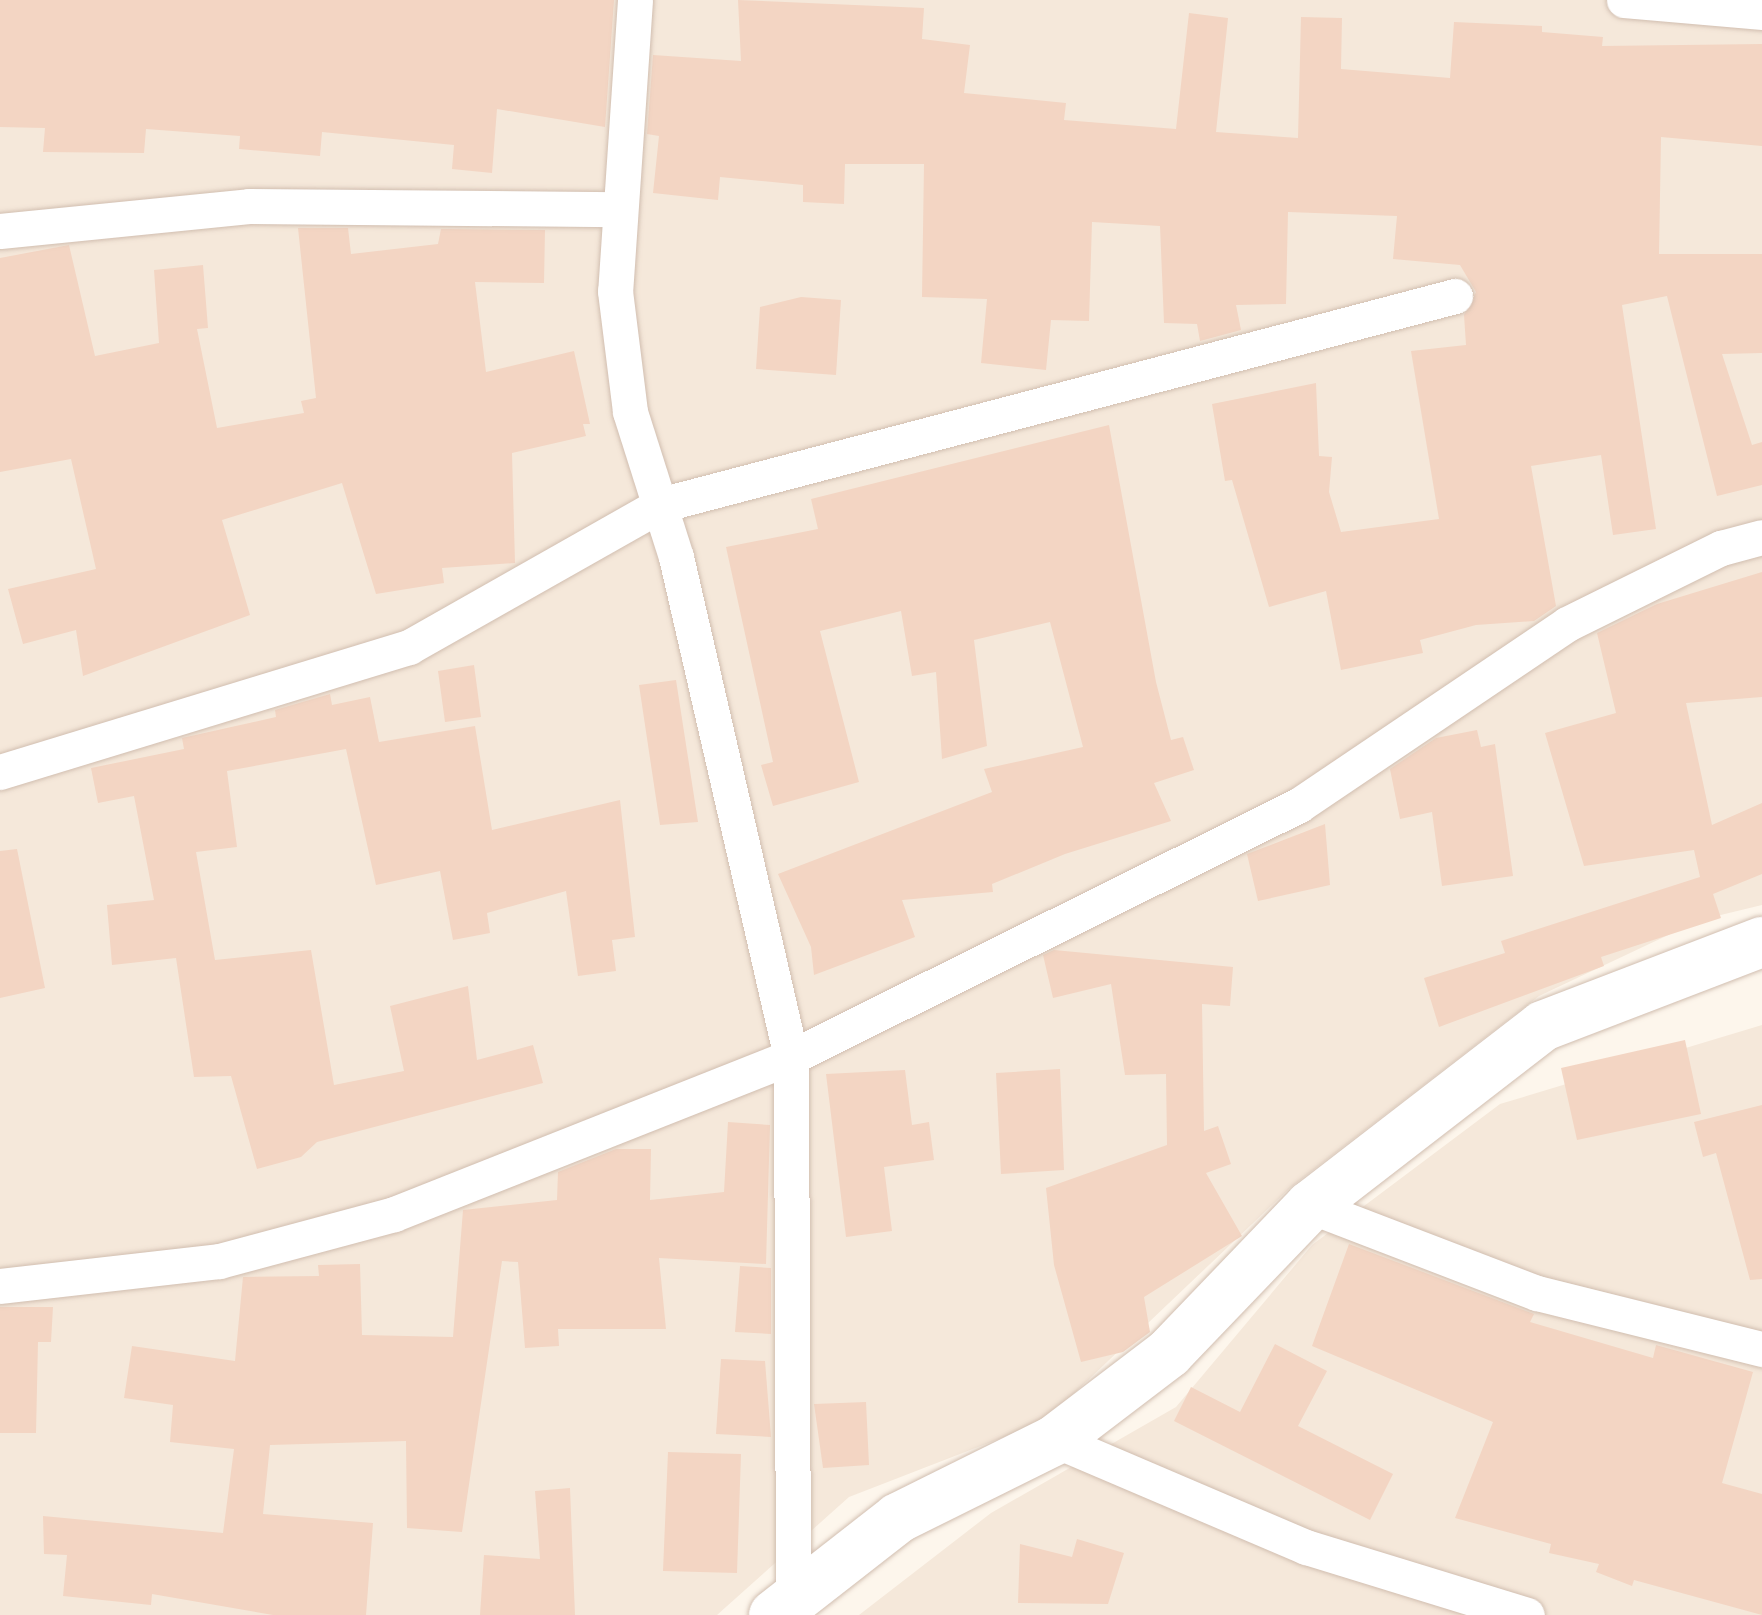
<!DOCTYPE html>
<html>
<head>
<meta charset="utf-8">
<style>
  body { margin:0 }
  #map { position:relative; width:1762px; height:1615px; overflow:hidden; background:#fdf6ec; font-family:"Archivo Narrow",sans-serif }
  div>[style] { position:absolute }
  .residential>* { inset:0; background:#f5e8da }
  .building>* { inset:0; background:#f3d5c3 }
  .roads { filter:drop-shadow(0 0 2px #d1beb0) drop-shadow(0 0 2px #d1beb0) }
  .street>* { height:35px; margin:-17.5px; padding:0 17.5px; transform-origin:17.5px; border-radius:17.5px; background:#fff }
  .secondary>* { height:50px; margin:-25px; padding:0 25px; transform-origin:25px; border-radius:25px; background:#fff }
  span { translate:-50% -50%; white-space:nowrap; text-align:center; line-height:1.15; -webkit-text-stroke:9px #fffaf3; paint-order:stroke }
</style>
</head>
<body>
<div id="map">
  <div class="residential">
    <i style="clip-path:polygon(0 0,1762px 0,1762px 905px,1700px 920px,1539px 996px,1291px 1187px,1045px 1421px,849px 1497px,717px 1615px,0 1615px)"></i>
    <i style="clip-path:polygon(1762px 1025px,1762px 1615px,859px 1615px,991px 1513px,1176px 1407px,1312px 1245px,1500px 1104px)"></i>
  </div>
  <div class="building">
    <i style="clip-path:polygon(0 0,614px 0,605px 127px,497px 109px,492px 173px,452px 169px,454px 145px,322px 132px,320px 156px,239px 149px,240px 136px,146px 129px,144px 153px,43px 152px,45px 128px,0 127px)"></i>
    <i style="clip-path:polygon(738px 0,924px 8px,922px 39px,970px 45px,964px 93px,1066px 103px,1064px 120px,1176px 129px,1189px 13px,1228px 18px,1216px 132px,1298px 138px,1301px 17px,1342px 18px,1341px 69px,1450px 78px,1454px 22px,1542px 26px,1542px 32px,1603px 37px,1602px 46px,1762px 44px,1762px 146px,1661px 137px,1659px 254px,1762px 254px,1762px 353px,1722px 354px,1752px 445px,1762px 442px,1762px 485px,1717px 496px,1667px 296px,1622px 305px,1656px 529px,1613px 535px,1601px 455px,1531px 466px,1556px 606px,1534px 621px,1476px 625px,1420px 640px,1423px 653px,1341px 670px,1326px 591px,1269px 607px,1232px 480px,1225px 481px,1212px 404px,1316px 383px,1319px 456px,1332px 457px,1329px 492px,1341px 532px,1439px 519px,1411px 351px,1466px 345px,1464px 315px,1476px 292px,1460px 265px,1393px 259px,1397px 216px,1288px 212px,1286px 304px,1236px 305px,1241px 330px,1200px 341px,1197px 324px,1164px 323px,1160px 226px,1092px 222px,1089px 321px,1051px 320px,1046px 370px,981px 363px,987px 299px,922px 297px,924px 164px,845px 164px,844px 204px,803px 202px,803px 185px,720px 177px,718px 200px,653px 193px,659px 136px,647px 134px,653px 55px,741px 61px)"></i>
    <i style="clip-path:polygon(298px 228px,348px 228px,351px 254px,438px 244px,441px 229px,545px 230px,544px 283px,475px 282px,486px 372px,574px 351px,590px 424px,583px 424px,586px 436px,512px 453px,515px 563px,442px 568px,444px 583px,376px 594px,342px 483px,222px 520px,250px 615px,83px 676px,76px 630px,23px 644px,8px 589px,96px 569px,71px 459px,0 472px,0 258px,69px 245px,95px 356px,159px 343px,154px 270px,203px 265px,208px 328px,197px 329px,217px 428px,304px 413px,301px 401px,316px 398px)"></i>
    <i style="clip-path:polygon(801px 297px,841px 300px,836px 375px,756px 369px,760px 307px)"></i>
    <i style="clip-path:polygon(1109px 425px,1156px 682px,1171px 740px,1183px 737px,1194px 770px,1154px 783px,1171px 821px,1065px 854px,992px 884px,993px 892px,902px 900px,915px 937px,814px 975px,811px 947px,778px 874px,992px 792px,984px 769px,1083px 747px,1050px 622px,974px 640px,987px 746px,942px 759px,936px 672px,912px 676px,901px 611px,820px 631px,859px 782px,773px 806px,761px 765px,773px 762px,726px 547px,818px 529px,811px 499px)"></i>
    <i style="clip-path:polygon(1762px 572px,1762px 697px,1686px 703px,1712px 825px,1762px 803px,1762px 874px,1713px 894px,1721px 918px,1601px 957px,1604px 966px,1439px 1027px,1424px 978px,1505px 953px,1501px 941px,1700px 877px,1694px 850px,1584px 866px,1545px 733px,1616px 713px,1597px 633px,1657px 604px)"></i>
    <i style="clip-path:polygon(474px 665px,481px 717px,445px 722px,438px 671px)"></i>
    <i style="clip-path:polygon(676px 680px,698px 822px,660px 825px,639px 685px)"></i>
    <i style="clip-path:polygon(330px 694px,332px 705px,370px 697px,379px 742px,475px 726px,492px 830px,620px 800px,635px 937px,612px 940px,616px 971px,578px 976px,566px 891px,487px 913px,490px 933px,453px 940px,440px 871px,376px 885px,346px 749px,227px 771px,237px 847px,196px 852px,215px 960px,311px 950px,334px 1085px,404px 1071px,390px 1006px,468px 986px,477px 1060px,533px 1045px,543px 1083px,317px 1142px,301px 1157px,257px 1169px,231px 1076px,194px 1077px,176px 958px,112px 965px,107px 905px,154px 900px,134px 796px,98px 803px,91px 768px,184px 749px,182px 738px,276px 717px,275px 710px)"></i>
    <i style="clip-path:polygon(1477px 730px,1481px 747px,1495px 744px,1513px 876px,1442px 886px,1432px 812px,1400px 819px,1390px 769px,1436px 738px)"></i>
    <i style="clip-path:polygon(1325px 824px,1330px 885px,1258px 901px,1247px 854px)"></i>
    <i style="clip-path:polygon(17px 849px,45px 988px,0 998px,0 851px)"></i>
    <i style="clip-path:polygon(1054px 950px,1233px 967px,1230px 1006px,1202px 1004px,1204px 1131px,1218px 1126px,1231px 1164px,1206px 1173px,1242px 1236px,1144px 1297px,1150px 1332px,1123px 1352px,1081px 1362px,1054px 1265px,1046px 1188px,1167px 1145px,1166px 1074px,1125px 1075px,1111px 984px,1053px 998px,1043px 955px)"></i>
    <i style="clip-path:polygon(1685px 1040px,1701px 1114px,1577px 1140px,1561px 1068px)"></i>
    <i style="clip-path:polygon(1060px 1069px,1064px 1170px,1001px 1174px,996px 1073px)"></i>
    <i style="clip-path:polygon(905px 1070px,912px 1125px,929px 1122px,934px 1160px,884px 1167px,892px 1231px,846px 1237px,826px 1074px)"></i>
    <i style="clip-path:polygon(1762px 1105px,1762px 1279px,1750px 1280px,1716px 1153px,1703px 1157px,1694px 1122px)"></i>
    <i style="clip-path:polygon(728px 1122px,770px 1125px,766px 1264px,659px 1258px,666px 1329px,558px 1329px,559px 1346px,525px 1348px,518px 1262px,502px 1261px,462px 1532px,407px 1528px,406px 1441px,270px 1445px,263px 1514px,373px 1523px,366px 1615px,273px 1615px,152px 1594px,151px 1605px,63px 1596px,67px 1555px,44px 1554px,43px 1516px,223px 1533px,234px 1449px,170px 1442px,173px 1405px,124px 1398px,132px 1346px,235px 1361px,243px 1277px,319px 1276px,318px 1265px,360px 1264px,362px 1335px,453px 1337px,463px 1210px,557px 1200px,558px 1172px,616px 1149px,651px 1149px,650px 1200px,724px 1192px)"></i>
    <i style="clip-path:polygon(1349px 1244px,1534px 1314px,1530px 1322px,1653px 1358px,1656px 1345px,1753px 1372px,1722px 1483px,1762px 1494px,1762px 1615px,1634px 1580px,1632px 1586px,1596px 1572px,1599px 1564px,1549px 1553px,1551px 1544px,1455px 1518px,1493px 1422px,1312px 1346px)"></i>
    <i style="clip-path:polygon(740px 1266px,771px 1268px,771px 1334px,735px 1332px)"></i>
    <i style="clip-path:polygon(0 1307px,53px 1307px,51px 1342px,38px 1342px,36px 1433px,0 1433px)"></i>
    <i style="clip-path:polygon(1275px 1344px,1327px 1371px,1298px 1426px,1393px 1474px,1370px 1520px,1174px 1421px,1191px 1387px,1240px 1412px)"></i>
    <i style="clip-path:polygon(721px 1359px,765px 1361px,771px 1437px,716px 1434px)"></i>
    <i style="clip-path:polygon(866px 1402px,869px 1465px,823px 1468px,814px 1404px)"></i>
    <i style="clip-path:polygon(668px 1452px,741px 1454px,737px 1573px,663px 1571px)"></i>
    <i style="clip-path:polygon(570px 1488px,575px 1615px,480px 1615px,484px 1555px,540px 1559px,535px 1491px)"></i>
    <i style="clip-path:polygon(1077px 1539px,1124px 1553px,1108px 1604px,1018px 1603px,1020px 1544px,1072px 1557px)"></i>
  </div>
  <div class="roads">
    <div class="street">
      <i style="left:635px;top:0;width:292px;rotate:93.9deg"></i>
      <i style="left:615px;top:291px;width:122px;rotate:82.9deg"></i>
      <i style="left:630px;top:412px;width:152px;rotate:72.4deg"></i>
      <i style="left:676px;top:557px;width:513px;rotate:77.05deg"></i>
      <i style="left:791px;top:1057px;width:538px;rotate:89.79deg"></i>
      <i style="left:1624px;top:0;width:139px;rotate:5deg"></i>
      <i style="left:0;top:231px;width:250px;rotate:-5.7deg"></i>
      <i style="left:249px;top:206px;width:371px;rotate:0.5deg"></i>
      <i style="left:0;top:772px;width:428px;rotate:-17deg"></i>
      <i style="left:409px;top:647px;width:288px;rotate:-29.5deg"></i>
      <i style="left:660px;top:505px;width:822px;rotate:-14.73deg"></i>
      <i style="left:1310px;top:1206px;width:243px;rotate:21deg"></i>
      <i style="left:1537px;top:1293px;width:232px;rotate:14deg"></i>
      <i style="left:0;top:1286px;width:220px;rotate:-6.5deg"></i>
      <i style="left:219px;top:1261px;width:181px;rotate:-15deg"></i>
      <i style="left:394px;top:1214px;width:427px;rotate:-21.6deg"></i>
      <i style="left:791px;top:1057px;width:567px;rotate:-26.38deg"></i>
      <i style="left:1299px;top:805px;width:323px;rotate:-34deg"></i>
      <i style="left:1567px;top:624px;width:172px;rotate:-26.3deg"></i>
      <i style="left:1721px;top:548px;width:42px;rotate:-15deg"></i>
      <i style="left:1055px;top:1440px;width:273px;rotate:23.1deg"></i>
      <i style="left:1306px;top:1547px;width:231px;rotate:17.1deg"></i>
    </div>
    <div class="secondary">
      <i style="left:774px;top:1615px;width:157px;rotate:-38deg"></i>
      <i style="left:898px;top:1518px;width:175px;rotate:-26.4deg"></i>
      <i style="left:1055px;top:1440px;width:143px;rotate:-37.3deg"></i>
      <i style="left:1169px;top:1353px;width:204px;rotate:-46.2deg"></i>
      <i style="left:1310px;top:1206px;width:294px;rotate:-37.7deg"></i>
      <i style="left:1543px;top:1026px;width:235px;rotate:-21deg"></i>
    </div>
  </div>
</div>
</body>
</html>
